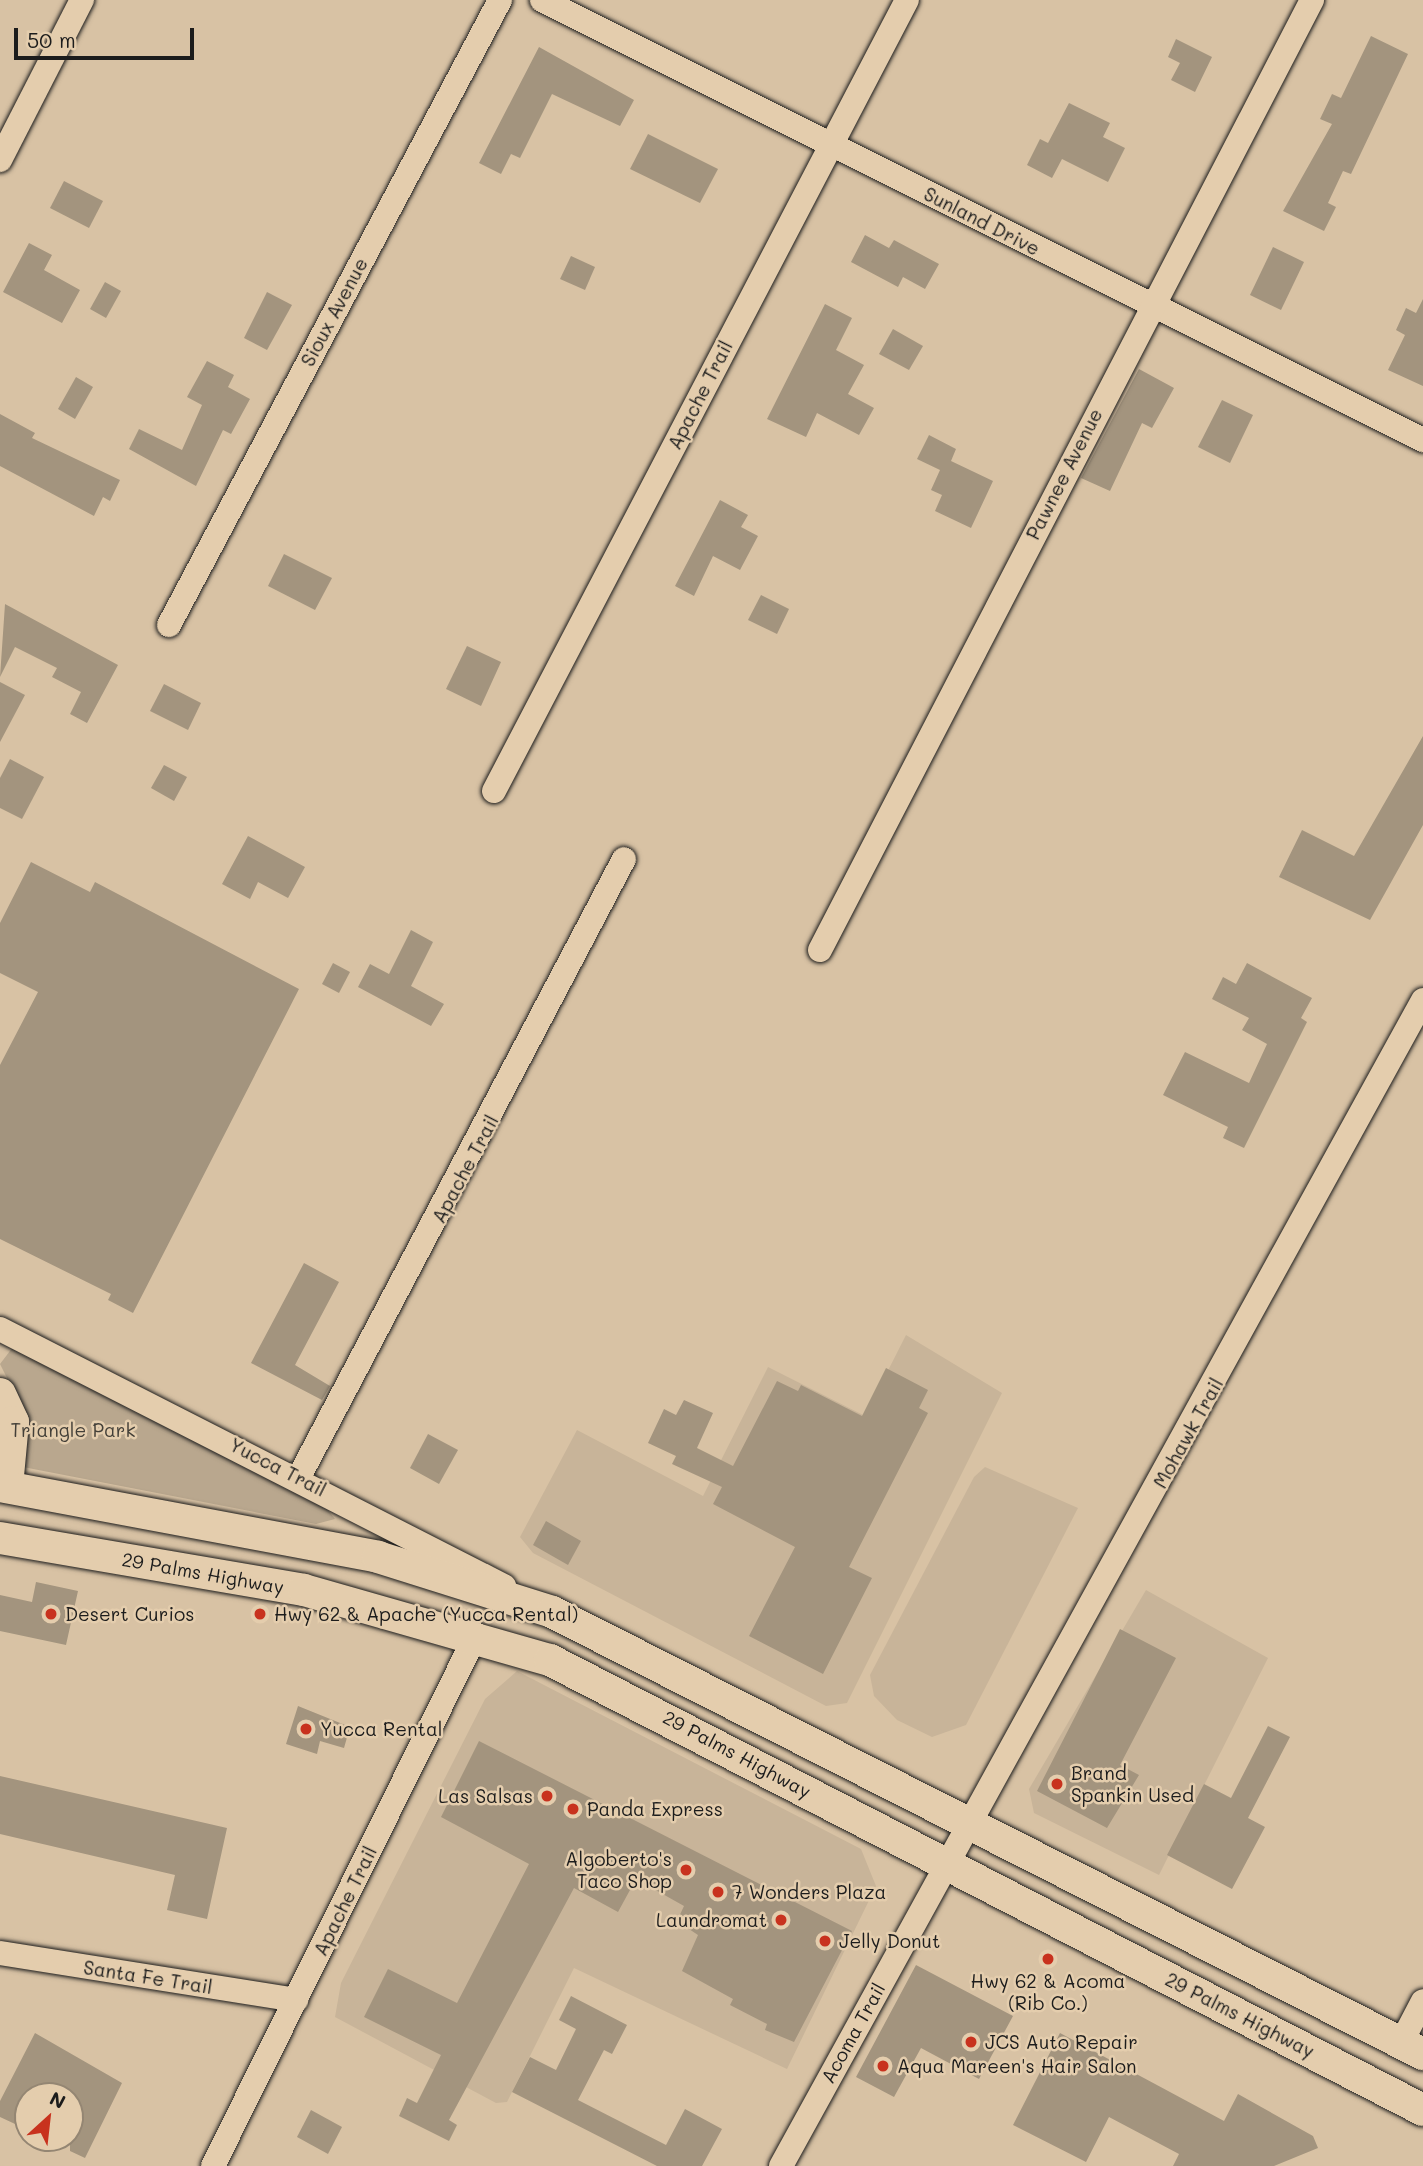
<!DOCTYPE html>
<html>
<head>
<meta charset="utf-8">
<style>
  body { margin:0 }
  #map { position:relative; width:1423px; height:2166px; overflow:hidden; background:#d8c2a4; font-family:Mali,sans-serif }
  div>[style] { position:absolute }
  .built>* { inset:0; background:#c8b499 }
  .green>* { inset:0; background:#b9a78e }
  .building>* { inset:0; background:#a3947e }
  .roads { filter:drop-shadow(0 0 2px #1c1c1c) drop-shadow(0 0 2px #1c1c1c) }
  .minor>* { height:24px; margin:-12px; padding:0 12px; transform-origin:12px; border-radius:12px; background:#e4cdad }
  .major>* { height:32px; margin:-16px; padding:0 16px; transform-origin:16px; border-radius:16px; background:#e4cdad }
  .dots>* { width:19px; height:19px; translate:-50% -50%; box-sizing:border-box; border:4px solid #e4cdad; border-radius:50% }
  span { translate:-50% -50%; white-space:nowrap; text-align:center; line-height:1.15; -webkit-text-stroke:5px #e4cdad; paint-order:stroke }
  .street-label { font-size:19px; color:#1c1c1c }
  .park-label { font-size:19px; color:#433f38 }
  .poi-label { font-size:19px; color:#1c1c1c }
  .left { translate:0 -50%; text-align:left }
  .right { translate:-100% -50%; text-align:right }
  .north { position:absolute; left:14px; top:2082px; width:70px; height:70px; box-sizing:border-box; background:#e4cdad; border:2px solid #948673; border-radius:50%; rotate:27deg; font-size:19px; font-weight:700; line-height:28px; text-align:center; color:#1c1c1c }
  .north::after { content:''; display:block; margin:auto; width:24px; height:32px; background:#c8321e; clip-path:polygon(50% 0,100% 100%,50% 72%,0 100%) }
  .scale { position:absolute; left:14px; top:28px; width:180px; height:32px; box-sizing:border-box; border:4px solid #1c1c1c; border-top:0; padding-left:9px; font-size:21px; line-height:24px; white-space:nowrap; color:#1c1c1c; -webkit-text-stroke:5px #e4cdad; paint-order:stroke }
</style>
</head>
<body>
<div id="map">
  <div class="built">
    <i style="clip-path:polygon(906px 1335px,1002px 1393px,847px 1703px,826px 1706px,533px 1553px,520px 1537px,577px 1430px,703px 1496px,768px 1367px,865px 1416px)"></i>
    <i style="clip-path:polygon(985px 1467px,1078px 1508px,966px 1725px,932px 1737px,897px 1720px,874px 1696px,870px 1675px,974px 1477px)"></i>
    <i style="clip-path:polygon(1146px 1590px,1268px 1658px,1159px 1875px,1034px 1813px,1029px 1789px)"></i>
    <i style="clip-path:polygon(517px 1671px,861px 1849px,876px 1886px,787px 2069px,574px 1968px,507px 2102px,496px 2103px,335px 2017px,341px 1983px,485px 1699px)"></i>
  </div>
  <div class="green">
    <i style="clip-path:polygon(13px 1347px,327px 1509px,335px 1519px,316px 1524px,23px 1467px,18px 1400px,0 1364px)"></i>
  </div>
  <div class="building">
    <i style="clip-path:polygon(1371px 36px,1408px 54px,1351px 174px,1343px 171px,1328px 203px,1336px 207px,1324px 231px,1283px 211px,1332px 124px,1320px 119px,1332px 94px,1341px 98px)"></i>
    <i style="clip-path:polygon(1176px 39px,1212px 57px,1195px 92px,1171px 80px,1180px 63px,1168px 57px)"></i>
    <i style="clip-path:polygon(539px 47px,634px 100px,620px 126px,552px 94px,520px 158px,511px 154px,501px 174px,479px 163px)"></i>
    <i style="clip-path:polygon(1069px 103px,1110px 123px,1103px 137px,1125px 148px,1108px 182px,1062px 159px,1052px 178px,1027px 165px,1040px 139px,1048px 143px)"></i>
    <i style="clip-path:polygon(648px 134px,718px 169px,700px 203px,630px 169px)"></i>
    <i style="clip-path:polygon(64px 181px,103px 201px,89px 228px,50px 208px)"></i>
    <i style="clip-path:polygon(865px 235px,889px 248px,894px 240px,939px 264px,925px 289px,903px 277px,898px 287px,851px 262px)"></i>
    <i style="clip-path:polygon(29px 243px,52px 255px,44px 270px,80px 290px,62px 323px,3px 292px)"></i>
    <i style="clip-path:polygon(1273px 247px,1304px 262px,1281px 310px,1250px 295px)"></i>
    <i style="clip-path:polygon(571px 256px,595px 267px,585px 290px,560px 279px)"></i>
    <i style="clip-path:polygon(105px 282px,121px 291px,106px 318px,90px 309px)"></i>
    <i style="clip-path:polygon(267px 292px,292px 305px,267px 350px,244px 338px)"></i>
    <i style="clip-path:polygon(1423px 299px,1423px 386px,1388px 370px,1405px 335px,1396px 330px,1406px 308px,1416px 313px)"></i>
    <i style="clip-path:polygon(825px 304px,852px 318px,836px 350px,864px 365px,848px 394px,874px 408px,859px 435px,817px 413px,806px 437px,767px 419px)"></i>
    <i style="clip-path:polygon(893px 329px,923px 346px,909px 370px,879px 354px)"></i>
    <i style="clip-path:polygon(207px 361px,234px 375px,228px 387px,250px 399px,231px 434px,223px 430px,196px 486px,129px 449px,139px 429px,182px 450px,202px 405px,187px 397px)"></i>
    <i style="clip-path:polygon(1139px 369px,1174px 388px,1152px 428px,1142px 423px,1110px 491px,1081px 478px)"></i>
    <i style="clip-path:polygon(76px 377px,93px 387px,75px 419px,58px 409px)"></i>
    <i style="clip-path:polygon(1222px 400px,1253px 415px,1230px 463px,1198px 447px)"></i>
    <i style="clip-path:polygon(0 414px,35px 433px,32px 438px,120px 480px,110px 501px,103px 497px,94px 516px,0 466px)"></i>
    <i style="clip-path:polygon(929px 435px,956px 449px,951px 461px,993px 481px,971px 528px,935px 511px,942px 495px,931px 490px,940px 470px,917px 459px)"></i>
    <i style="clip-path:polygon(720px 500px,748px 515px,741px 527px,758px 536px,740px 570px,713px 556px,694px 596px,675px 586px)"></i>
    <i style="clip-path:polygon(284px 554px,332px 578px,315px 610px,268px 586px)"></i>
    <i style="clip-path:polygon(761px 595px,789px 609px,777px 634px,748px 620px)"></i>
    <i style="clip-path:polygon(5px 604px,118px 665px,87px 723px,70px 714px,81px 692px,52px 677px,57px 668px,15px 647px,0 677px)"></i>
    <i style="clip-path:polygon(467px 646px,501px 662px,481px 706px,446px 689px)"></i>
    <i style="clip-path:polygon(0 682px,25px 695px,0 742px)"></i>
    <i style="clip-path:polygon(164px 684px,201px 703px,188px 730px,150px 711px)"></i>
    <i style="clip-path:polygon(1423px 736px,1423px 825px,1370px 920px,1279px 877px,1302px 830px,1354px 856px)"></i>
    <i style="clip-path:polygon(10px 759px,44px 777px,22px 819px,0 808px,0 778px)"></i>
    <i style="clip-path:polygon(164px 765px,187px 777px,174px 801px,151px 788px)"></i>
    <i style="clip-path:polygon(248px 836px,305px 867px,288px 898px,258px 882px,250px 899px,222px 884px)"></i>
    <i style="clip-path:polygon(31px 862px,90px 892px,95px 882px,299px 989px,133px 1313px,108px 1300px,111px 1294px,0 1239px,0 1065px,38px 992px,0 973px,0 923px)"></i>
    <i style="clip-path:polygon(411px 930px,433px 942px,411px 986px,444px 1004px,431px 1026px,358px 987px,370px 964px,389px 974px)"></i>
    <i style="clip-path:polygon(333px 963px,350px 972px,339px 993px,322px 984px)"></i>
    <i style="clip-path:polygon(1247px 963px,1312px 998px,1301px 1018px,1307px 1022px,1244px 1148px,1223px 1138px,1228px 1127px,1163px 1095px,1185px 1052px,1249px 1083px,1267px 1044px,1242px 1030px,1249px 1018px,1212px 999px,1223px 977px,1236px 984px)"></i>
    <i style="clip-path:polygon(304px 1263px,339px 1282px,295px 1365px,330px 1386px,322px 1400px,251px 1363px)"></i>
    <i style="clip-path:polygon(886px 1368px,928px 1390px,919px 1408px,928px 1413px,849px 1567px,872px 1578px,823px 1674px,749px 1636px,795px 1547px,713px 1504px,722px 1487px,672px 1464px,676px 1456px,648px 1443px,664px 1409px,676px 1415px,684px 1400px,713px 1413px,697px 1448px,733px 1466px,777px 1381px,798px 1391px,801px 1385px,862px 1416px)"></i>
    <i style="clip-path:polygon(428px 1434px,458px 1450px,439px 1484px,410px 1468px)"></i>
    <i style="clip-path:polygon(546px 1521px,581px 1541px,568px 1565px,533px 1545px)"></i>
    <i style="clip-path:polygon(36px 1582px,78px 1591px,66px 1645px,0 1631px,0 1595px,32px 1602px)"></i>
    <i style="clip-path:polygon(1120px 1629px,1176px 1658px,1120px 1765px,1139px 1775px,1107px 1828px,1037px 1791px)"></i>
    <i style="clip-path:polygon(298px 1706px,350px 1727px,344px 1748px,320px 1741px,317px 1754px,286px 1744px)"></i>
    <i style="clip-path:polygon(1268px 1726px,1290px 1737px,1248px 1818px,1265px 1827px,1232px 1889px,1167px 1855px,1204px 1784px,1231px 1798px)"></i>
    <i style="clip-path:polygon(479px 1741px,852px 1931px,794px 2042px,765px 2030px,767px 2024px,730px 2005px,733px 1999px,682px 1971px,698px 1935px,677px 1921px,684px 1906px,636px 1879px,618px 1912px,574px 1888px,449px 2120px,457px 2125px,449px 2141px,399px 2116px,407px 2098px,417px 2103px,441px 2055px,364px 2017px,388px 1969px,457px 2003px,529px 1864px,441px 1817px)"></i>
    <i style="clip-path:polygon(0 1776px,227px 1828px,207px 1919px,167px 1910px,175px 1875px,0 1834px)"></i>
    <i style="clip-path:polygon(916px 1965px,1013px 2016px,979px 2079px,921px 2048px,894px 2097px,856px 2077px)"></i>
    <i style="clip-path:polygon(571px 1996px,627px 2025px,612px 2054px,604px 2050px,578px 2100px,666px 2145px,685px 2109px,722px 2129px,702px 2166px,657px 2166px,512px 2092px,530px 2057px,556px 2070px,576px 2029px,559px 2020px)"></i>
    <i style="clip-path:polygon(35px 2033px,122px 2083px,85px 2158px,70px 2151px,70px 2096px,28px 2096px,28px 2130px,0 2117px,0 2101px)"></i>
    <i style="clip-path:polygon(1060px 2033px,1224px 2121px,1238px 2094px,1313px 2136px,1318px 2148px,1274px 2166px,1173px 2166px,1179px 2154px,1109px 2117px,1086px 2162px,1013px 2125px)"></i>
    <i style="clip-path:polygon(311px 2110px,342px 2127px,328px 2154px,297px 2137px)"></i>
  </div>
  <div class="roads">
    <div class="minor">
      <i style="left:542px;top:0;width:985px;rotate:26.54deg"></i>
      <i style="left:0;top:160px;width:180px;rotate:-62.9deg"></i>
      <i style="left:169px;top:625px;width:707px;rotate:-62.09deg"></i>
      <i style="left:494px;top:791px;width:892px;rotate:-62.43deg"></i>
      <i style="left:820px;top:950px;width:1070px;rotate:-62.62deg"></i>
      <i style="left:0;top:1329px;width:566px;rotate:27.02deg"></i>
      <i style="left:299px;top:1477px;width:698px;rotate:-62.26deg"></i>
      <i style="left:0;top:1953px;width:300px;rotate:9deg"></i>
      <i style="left:1401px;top:2043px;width:47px;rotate:-62.4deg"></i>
      <i style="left:213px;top:2166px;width:593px;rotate:-63.65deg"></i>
      <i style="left:781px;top:2166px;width:1331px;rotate:-61.16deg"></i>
    </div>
    <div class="major">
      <i style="left:0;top:1394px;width:31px;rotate:65deg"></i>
      <i style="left:13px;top:1422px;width:65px;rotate:95.3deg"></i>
      <i style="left:0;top:1486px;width:385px;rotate:10.6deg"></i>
      <i style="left:378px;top:1557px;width:182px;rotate:17.5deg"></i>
      <i style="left:552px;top:1612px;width:977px;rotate:26.91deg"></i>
      <i style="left:0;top:1538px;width:308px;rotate:9.7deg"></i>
      <i style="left:304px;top:1590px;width:256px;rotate:15.9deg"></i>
      <i style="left:550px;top:1660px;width:982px;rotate:27.27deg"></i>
    </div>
  </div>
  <div class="dots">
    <i style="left:51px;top:1614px;background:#c8321e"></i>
    <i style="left:260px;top:1614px;background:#c8321e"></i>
    <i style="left:306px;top:1729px;background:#c8321e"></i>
    <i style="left:1057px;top:1784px;background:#c8321e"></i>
    <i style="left:547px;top:1796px;background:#c8321e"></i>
    <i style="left:573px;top:1809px;background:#c8321e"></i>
    <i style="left:686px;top:1870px;background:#c8321e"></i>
    <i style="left:718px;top:1892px;background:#c8321e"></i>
    <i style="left:781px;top:1920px;background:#c8321e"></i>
    <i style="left:825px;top:1941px;background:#c8321e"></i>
    <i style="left:1048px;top:1959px;background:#c8321e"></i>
    <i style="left:971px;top:2042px;background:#c8321e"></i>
    <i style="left:883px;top:2066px;background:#c8321e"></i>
  </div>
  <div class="street-label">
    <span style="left:982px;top:221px;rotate:27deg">Sunland Drive</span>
    <span style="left:334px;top:312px;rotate:-62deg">Sioux Avenue</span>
    <span style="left:700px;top:395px;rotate:-63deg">Apache Trail</span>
    <span style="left:1064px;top:474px;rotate:-63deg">Pawnee Avenue</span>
    <span style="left:465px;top:1169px;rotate:-62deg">Apache Trail</span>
    <span style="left:1188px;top:1433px;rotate:-61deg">Mohawk Trail</span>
    <span style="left:278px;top:1467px;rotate:27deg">Yucca Trail</span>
    <span style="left:203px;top:1573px;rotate:10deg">29 Palms Highway</span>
    <span style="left:737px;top:1754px;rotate:28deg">29 Palms Highway</span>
    <span style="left:345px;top:1901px;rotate:-64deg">Apache Trail</span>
    <span style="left:148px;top:1977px;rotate:9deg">Santa Fe Trail</span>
    <span style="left:1240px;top:2015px;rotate:27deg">29 Palms Highway</span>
    <span style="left:853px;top:2033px;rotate:-61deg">Acoma Trail</span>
  </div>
  <div class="park-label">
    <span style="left:73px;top:1430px">Triangle Park</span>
  </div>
  <div class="poi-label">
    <span class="left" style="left:65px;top:1614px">Desert Curios</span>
    <span class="left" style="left:274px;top:1614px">Hwy 62 &amp; Apache (Yucca Rental)</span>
    <span class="left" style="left:320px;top:1729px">Yucca Rental</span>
    <span class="left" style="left:1071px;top:1784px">Brand<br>Spankin Used</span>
    <span class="right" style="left:533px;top:1796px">Las Salsas</span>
    <span class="left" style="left:587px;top:1809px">Panda Express</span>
    <span class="right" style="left:672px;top:1870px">Algoberto's<br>Taco Shop</span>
    <span class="left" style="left:732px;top:1892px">7 Wonders Plaza</span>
    <span class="right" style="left:767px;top:1920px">Laundromat</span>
    <span class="left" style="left:839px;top:1941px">Jelly Donut</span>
    <span style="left:1048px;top:1992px">Hwy 62 &amp; Acoma<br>(Rib Co.)</span>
    <span class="left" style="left:985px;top:2042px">JCS Auto Repair</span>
    <span class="left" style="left:897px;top:2066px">Aqua Mareen's Hair Salon</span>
  </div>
  <div class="north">N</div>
  <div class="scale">50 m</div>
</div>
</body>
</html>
